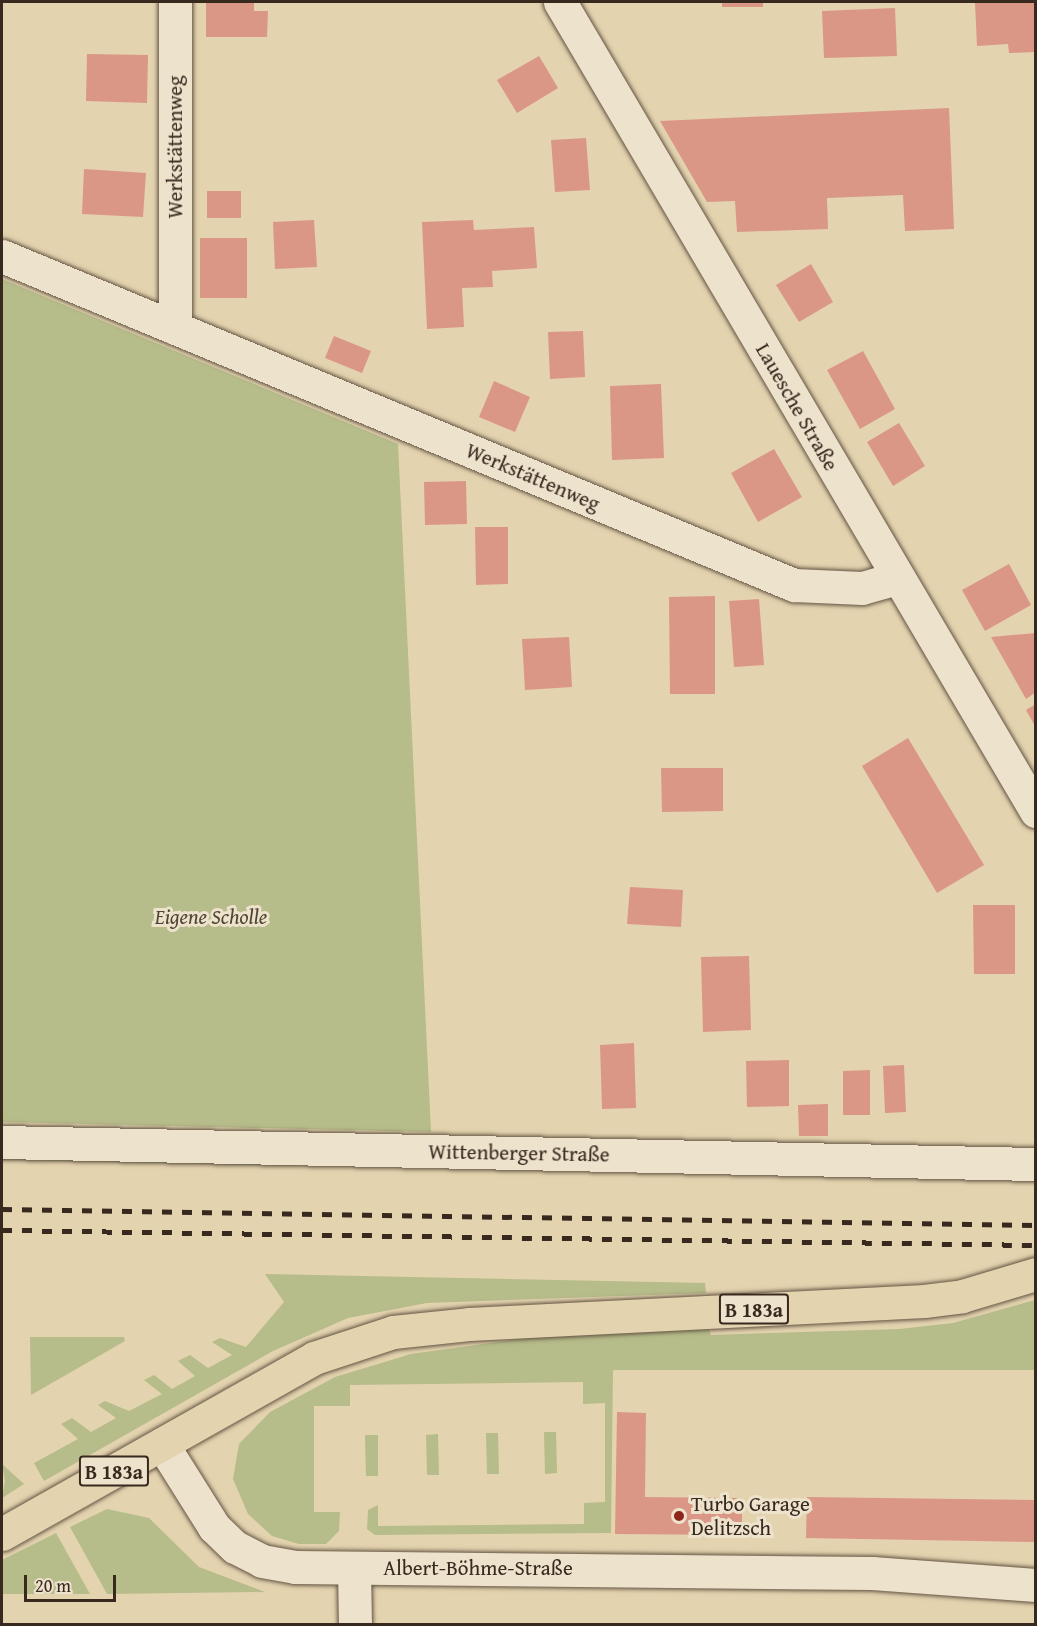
<!DOCTYPE html>
<html>
<head>
<meta charset="utf-8">
<style>
  body { margin:0 }
  #map { position:relative; width:1037px; height:1626px; overflow:hidden; background:#e4d3af; font-family:"Gentium Book Plus",serif }
  div>[style] { position:absolute }
  .green>* { inset:0; background:#b6bc8a }
  .building>* { inset:0; background:#db9786 }
  .roads { filter:drop-shadow(0 0 2px #635443) drop-shadow(0 0 2px #635443) }
  .street>* { height:33px; margin:-16.5px; padding:0 16.5px; transform-origin:16.5px; border-radius:16.5px; background:#ede2cb }
  .secondary>* { height:33px; margin:-16.5px; padding:0 16.5px; transform-origin:16.5px; border-radius:16.5px; background:#ede2cb }
  .primary>* { height:33px; margin:-16.5px; padding:0 16.5px; transform-origin:16.5px; border-radius:16.5px; background:#e4d3af }
  .rail>* { height:4.5px; margin-top:-2.25px; transform-origin:0; background:repeating-linear-gradient(90deg,#38291f 0 10px,transparent 0 20px) }
  .dots>* { width:16px; height:16px; translate:-50% -50%; box-sizing:border-box; border:3px solid #ede2cb; border-radius:50% }
  span { translate:-50% -50%; white-space:nowrap; text-align:center; line-height:1.15; -webkit-text-stroke:6px #ede2cb; paint-order:stroke }
  .shield-label span { padding:2px 4px; background:#ede2cb; border:2px solid; border-radius:4px; -webkit-text-stroke-width:0 }
  .shield-label { font-size:20px; color:#38291f; font-weight:700 }
  .street-label { font-size:21px; color:#38291f }
  .park-label { font-size:21px; color:#514634; font-style:italic }
  .poi-label { font-size:21px; color:#38291f }
  .left { translate:0 -50%; text-align:left }
  .frame { position:absolute; inset:0; border:3px solid #38291f; pointer-events:none }
  .scale { position:absolute; left:24px; top:1575px; width:92px; height:27px; box-sizing:border-box; border:3px solid #38291f; border-top:0; padding-left:8px; font-size:18px; line-height:21px; white-space:nowrap; color:#38291f; -webkit-text-stroke:4px #ede2cb; paint-order:stroke }
</style>
</head>
<body>
<div id="map">
  <div class="green">
    <i style="clip-path:polygon(2px 279px,398px 444px,431px 1132px,2px 1122px)"></i>
    <i style="clip-path:polygon(2px 1154px,295px 1160px,294px 1166px,2px 1160px)"></i>
    <i style="clip-path:polygon(265px 1274px,705px 1283px,706px 1293px,427px 1303px,348px 1318px,273px 1351px,44px 1481px,34px 1463px,78px 1439px,61px 1424px,72px 1418px,91px 1432px,116px 1418px,98px 1405px,105px 1401px,129px 1411px,162px 1394px,144px 1380px,154px 1375px,172px 1389px,195px 1376px,178px 1361px,190px 1355px,208px 1368px,232px 1355px,212px 1342px,220px 1338px,246px 1347px,284px 1302px)"></i>
    <i style="clip-path:polygon(1035px 1300px,1035px 1370px,613px 1370px,611px 1533px,375px 1535px,367px 1529px,368px 1510px,378px 1505px,378px 1526px,584px 1524px,584px 1503px,605px 1502px,605px 1403px,583px 1404px,583px 1382px,350px 1385px,350px 1406px,314px 1406px,314px 1512px,340px 1512px,339px 1531px,326px 1544px,299px 1544px,272px 1536px,248px 1514px,233px 1479px,239px 1444px,270px 1412px,335px 1377px,411px 1354px,526px 1338px,709px 1329px,711px 1335px,899px 1329px,953px 1323px)"></i>
    <i style="clip-path:polygon(30px 1337px,124px 1337px,125px 1341px,31px 1395px)"></i>
    <i style="clip-path:polygon(544px 1432px,556px 1432px,557px 1473px,545px 1474px)"></i>
    <i style="clip-path:polygon(486px 1433px,498px 1433px,499px 1474px,487px 1474px)"></i>
    <i style="clip-path:polygon(438px 1434px,439px 1475px,427px 1475px,426px 1435px)"></i>
    <i style="clip-path:polygon(365px 1435px,378px 1435px,378px 1476px,366px 1476px)"></i>
    <i style="clip-path:polygon(2px 1464px,24px 1484px,2px 1498px,5px 1481px)"></i>
    <i style="clip-path:polygon(107px 1509px,149px 1518px,199px 1567px,265px 1592px,107px 1594px,70px 1527px)"></i>
    <i style="clip-path:polygon(56px 1533px,90px 1594px,2px 1594px,2px 1560px)"></i>
  </div>
  <div class="building">
    <i style="clip-path:polygon(206px 2px,254px 2px,254px 11px,268px 11px,267px 37px,206px 37px)"></i>
    <i style="clip-path:polygon(722px 2px,763px 2px,763px 7px,722px 7px)"></i>
    <i style="clip-path:polygon(1011px 2px,1036px 2px,1036px 52px,1009px 53px,1008px 44px,977px 46px,975px 3px)"></i>
    <i style="clip-path:polygon(895px 8px,897px 56px,824px 58px,822px 11px)"></i>
    <i style="clip-path:polygon(87px 54px,148px 55px,147px 103px,86px 101px)"></i>
    <i style="clip-path:polygon(539px 56px,558px 88px,517px 113px,497px 80px)"></i>
    <i style="clip-path:polygon(949px 108px,954px 229px,905px 231px,903px 195px,827px 198px,828px 229px,737px 232px,735px 201px,707px 202px,660px 121px)"></i>
    <i style="clip-path:polygon(586px 138px,590px 190px,555px 192px,551px 140px)"></i>
    <i style="clip-path:polygon(84px 169px,146px 173px,143px 217px,82px 214px)"></i>
    <i style="clip-path:polygon(207px 191px,241px 191px,241px 218px,207px 218px)"></i>
    <i style="clip-path:polygon(314px 220px,317px 267px,275px 269px,273px 222px)"></i>
    <i style="clip-path:polygon(473px 220px,474px 230px,534px 227px,537px 268px,492px 271px,493px 287px,462px 288px,464px 327px,427px 329px,422px 222px)"></i>
    <i style="clip-path:polygon(200px 238px,247px 238px,247px 298px,200px 298px)"></i>
    <i style="clip-path:polygon(811px 264px,833px 302px,799px 322px,776px 285px)"></i>
    <i style="clip-path:polygon(583px 331px,585px 377px,550px 379px,548px 332px)"></i>
    <i style="clip-path:polygon(334px 336px,371px 351px,362px 373px,325px 358px)"></i>
    <i style="clip-path:polygon(863px 351px,895px 409px,860px 429px,827px 370px)"></i>
    <i style="clip-path:polygon(494px 381px,530px 397px,515px 432px,479px 417px)"></i>
    <i style="clip-path:polygon(661px 384px,664px 458px,612px 460px,610px 386px)"></i>
    <i style="clip-path:polygon(899px 423px,925px 466px,893px 486px,867px 442px)"></i>
    <i style="clip-path:polygon(774px 449px,802px 497px,758px 522px,731px 473px)"></i>
    <i style="clip-path:polygon(466px 481px,467px 524px,425px 525px,424px 482px)"></i>
    <i style="clip-path:polygon(475px 527px,508px 527px,508px 584px,476px 585px)"></i>
    <i style="clip-path:polygon(1009px 564px,1031px 605px,985px 631px,962px 590px)"></i>
    <i style="clip-path:polygon(715px 596px,715px 694px,670px 694px,669px 597px)"></i>
    <i style="clip-path:polygon(759px 599px,764px 665px,734px 667px,729px 601px)"></i>
    <i style="clip-path:polygon(1036px 633px,1036px 692px,1026px 699px,991px 637px)"></i>
    <i style="clip-path:polygon(569px 637px,572px 687px,525px 690px,522px 639px)"></i>
    <i style="clip-path:polygon(1036px 704px,1036px 728px,1026px 710px)"></i>
    <i style="clip-path:polygon(908px 738px,984px 865px,937px 893px,862px 766px)"></i>
    <i style="clip-path:polygon(661px 768px,723px 768px,723px 811px,662px 812px)"></i>
    <i style="clip-path:polygon(630px 887px,683px 890px,681px 927px,627px 924px)"></i>
    <i style="clip-path:polygon(973px 905px,1015px 905px,1015px 974px,974px 974px)"></i>
    <i style="clip-path:polygon(749px 956px,751px 1030px,703px 1032px,701px 957px)"></i>
    <i style="clip-path:polygon(634px 1043px,636px 1108px,602px 1109px,600px 1045px)"></i>
    <i style="clip-path:polygon(789px 1060px,789px 1106px,747px 1107px,746px 1061px)"></i>
    <i style="clip-path:polygon(904px 1065px,906px 1112px,885px 1113px,883px 1066px)"></i>
    <i style="clip-path:polygon(870px 1070px,870px 1115px,843px 1115px,843px 1071px)"></i>
    <i style="clip-path:polygon(828px 1104px,828px 1136px,799px 1136px,798px 1105px)"></i>
    <i style="clip-path:polygon(617px 1412px,646px 1413px,645px 1497px,742px 1498px,742px 1535px,615px 1534px)"></i>
    <i style="clip-path:polygon(807px 1497px,1036px 1500px,1036px 1542px,806px 1538px)"></i>
  </div>
  <div class="roads">
    <div class="street">
      <i style="left:2px;top:256px;width:858px;rotate:22.56deg"></i>
      <i style="left:794px;top:585px;width:68px;rotate:2.5deg"></i>
      <i style="left:862px;top:588px;width:37px;rotate:-16deg"></i>
      <i style="left:175px;top:328px;width:326px;rotate:-90deg"></i>
      <i style="left:2px;top:1142px;width:1034px;rotate:1.22deg"></i>
      <i style="left:354px;top:1568px;width:56px;rotate:89deg"></i>
    </div>
    <div class="secondary">
      <i style="left:560px;top:2px;width:939px;rotate:59.53deg"></i>
      <i style="left:162px;top:1444px;width:98px;rotate:57.9deg"></i>
      <i style="left:214px;top:1527px;width:29px;rotate:44deg"></i>
      <i style="left:235px;top:1547px;width:30px;rotate:27deg"></i>
      <i style="left:262px;top:1561px;width:34px;rotate:10deg"></i>
      <i style="left:295px;top:1567px;width:577px;rotate:0.6deg"></i>
      <i style="left:872px;top:1573px;width:164px;rotate:4.2deg"></i>
    </div>
    <div class="primary">
      <i style="left:2px;top:1534px;width:358px;rotate:-29.4deg"></i>
      <i style="left:314px;top:1358px;width:83px;rotate:-18.2deg"></i>
      <i style="left:393px;top:1332px;width:76px;rotate:-6deg"></i>
      <i style="left:469px;top:1324px;width:456px;rotate:-2.9deg"></i>
      <i style="left:924px;top:1301px;width:38px;rotate:-7deg"></i>
      <i style="left:962px;top:1296px;width:77px;rotate:-16.6deg"></i>
    </div>
  </div>
  <div class="rail">
    <i style="left:2px;top:1209px;width:1034px;rotate:0.89deg"></i>
    <i style="left:2px;top:1230px;width:1034px;rotate:0.83deg"></i>
  </div>
  <div class="dots">
    <i style="left:679px;top:1516px;background:#8f2418"></i>
  </div>
  <div class="shield-label">
    <span style="left:754px;top:1309px">B 183a</span>
    <span style="left:114px;top:1471px">B 183a</span>
  </div>
  <div class="street-label">
    <span style="left:175px;top:147px;rotate:-90deg">Werkstättenweg</span>
    <span style="left:797px;top:407px;rotate:60deg">Lauesche Straße</span>
    <span style="left:533px;top:477px;rotate:23deg">Werkstättenweg</span>
    <span style="left:519px;top:1153px;rotate:1deg">Wittenberger Straße</span>
    <span style="left:478px;top:1568px">Albert-Böhme-Straße</span>
  </div>
  <div class="park-label">
    <span style="left:211px;top:917px">Eigene Scholle</span>
  </div>
  <div class="poi-label">
    <span class="left" style="left:691px;top:1516px">Turbo Garage<br>Delitzsch</span>
  </div>
  <div class="frame"></div>
  <div class="scale">20 m</div>
</div>
</body>
</html>
